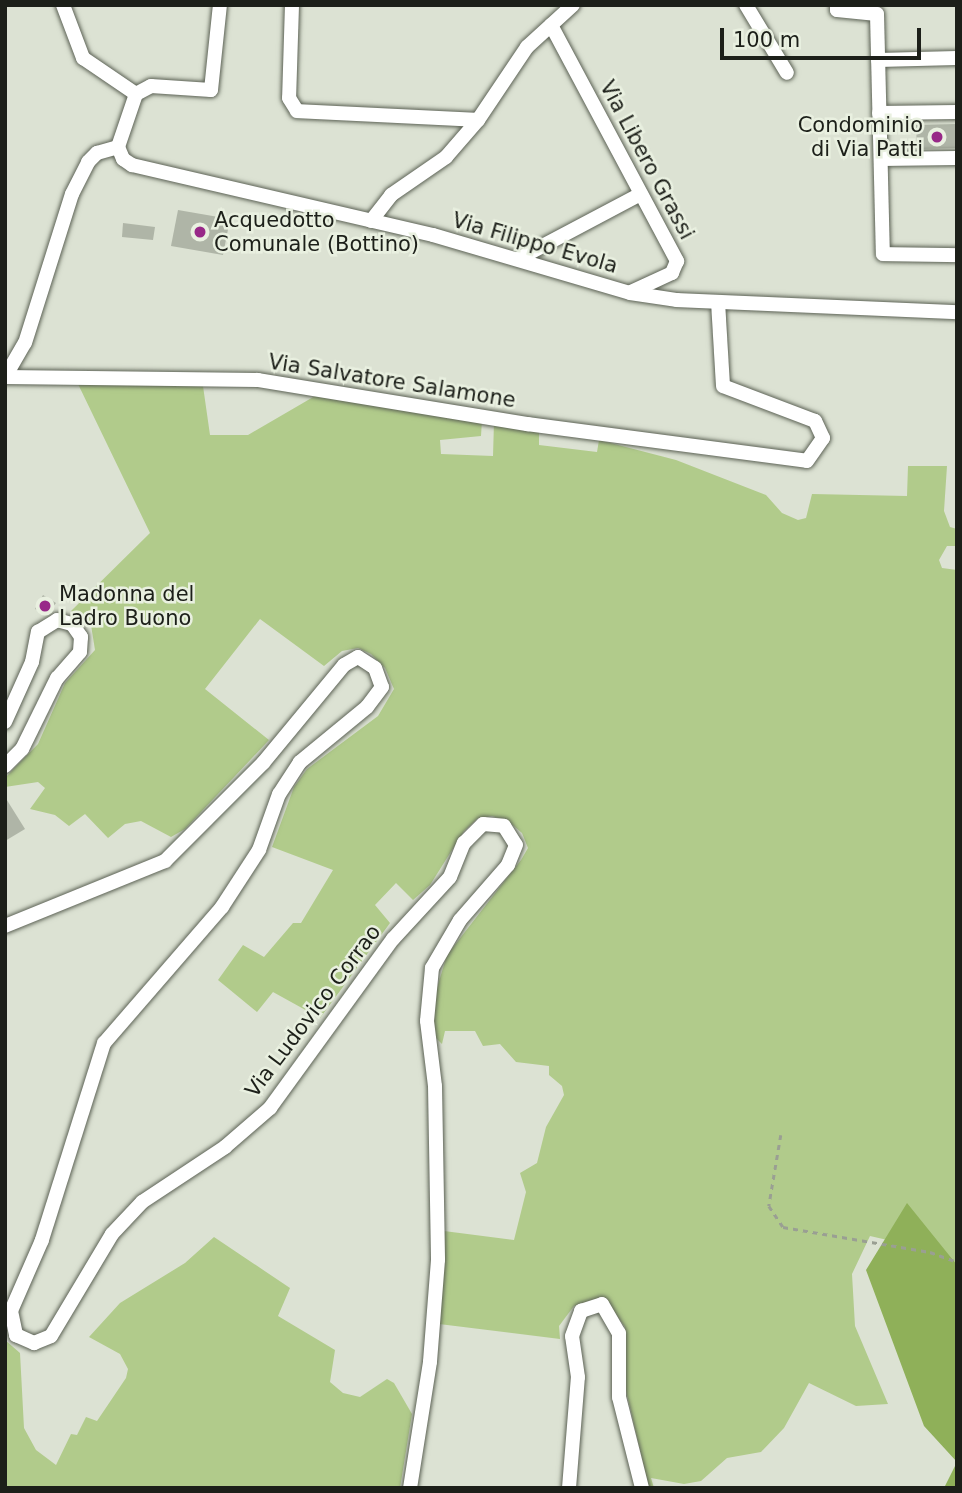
<!DOCTYPE html>
<html>
<head>
<meta charset="utf-8">
<style>
  body { margin:0 }
  #map { position:relative; width:962px; height:1493px; overflow:hidden; background:#dce2d3; font-family:"DejaVu Sans",sans-serif }
  div>[style] { position:absolute }
  .green>* { inset:0; background:#b1cb8b }
  .forest>* { inset:0; background:#8fb059 }
  .building>* { inset:0; background:#afb5a7 }
  .path>* { height:2.5px; margin-top:-1.25px; transform-origin:0; background:repeating-linear-gradient(90deg,#9a9f93 0 5px,transparent 0 10px) }
  .roads { filter:drop-shadow(0 0 2px #5c6255) drop-shadow(0 0 2px #5c6255) }
  .street>* { height:14px; margin:-7px; padding:0 7px; transform-origin:7px; border-radius:7px; background:#fff }
  .dots>* { width:19px; height:19px; translate:-50% -50%; box-sizing:border-box; border:4px solid #e9f0e0; border-radius:50% }
  span { translate:-50% -50%; white-space:nowrap; text-align:center; line-height:1.15; -webkit-text-stroke:5px #e9f0e0; paint-order:stroke }
  .poi-label { font-size:21px; color:#1c1f19 }
  .right { translate:-100% -50%; text-align:right }
  .left { translate:0 -50%; text-align:left }
  .street-label { font-size:21px; color:#1c1f19 }
  .frame { position:absolute; inset:0; border:7px solid #1c1f19; pointer-events:none }
  .scale { position:absolute; left:720px; top:28px; width:201px; height:32px; box-sizing:border-box; border:4px solid #1c1f19; border-top:0; padding-left:9px; font-size:21px; line-height:24px; white-space:nowrap; color:#1c1f19; -webkit-text-stroke:5px #e9f0e0; paint-order:stroke }
</style>
</head>
<body>
<div id="map">
  <div class="green">
    <i style="clip-path:polygon(78px 384px,203px 386px,210px 435px,248px 435px,315px 396px,482px 420px,481px 436px,440px 440px,441px 454px,493px 456px,494px 422px,539px 429px,539px 445px,597px 452px,599px 440px,676px 460px,766px 495px,782px 513px,798px 520px,806px 518px,812px 494px,907px 496px,908px 466px,947px 466px,944px 511px,950px 527px,957px 529px,957px 546px,947px 546px,939px 560px,942px 568px,957px 570px,957px 1265px,918px 1247px,870px 1236px,852px 1274px,855px 1326px,888px 1404px,856px 1406px,809px 1383px,784px 1428px,761px 1452px,727px 1458px,701px 1481px,684px 1484px,651px 1478px,654px 1488px,649px 1488px,625px 1386px,625px 1327px,607px 1302px,594px 1300px,574px 1306px,559px 1326px,560px 1339px,439px 1324px,444px 1231px,514px 1240px,526px 1192px,520px 1173px,537px 1163px,546px 1127px,564px 1095px,562px 1086px,549px 1075px,549px 1066px,516px 1062px,500px 1044px,483px 1046px,475px 1031px,445px 1031px,442px 1044px,432px 1034px,433px 1001px,447px 955px,521px 860px,528px 848px,522px 833px,508px 821px,492px 816px,477px 819px,464px 831px,430px 885px,413px 900px,396px 883px,375px 905px,390px 923px,320px 1018px,273px 992px,257px 1012px,218px 980px,243px 945px,264px 957px,293px 923px,301px 923px,333px 870px,272px 847px,294px 787px,307px 769px,378px 716px,394px 689px,385px 668px,371px 654px,358px 648px,342px 651px,324px 666px,260px 619px,205px 689px,269px 740px,185px 829px,171px 837px,141px 821px,125px 824px,108px 838px,85px 814px,69px 826px,55px 815px,30px 809px,45px 788px,38px 782px,5px 787px,5px 778px,38px 744px,65px 683px,95px 650px,91px 625px,71px 611px,150px 533px)"></i>
    <i style="clip-path:polygon(214px 1237px,290px 1288px,278px 1316px,335px 1350px,330px 1382px,343px 1393px,360px 1397px,387px 1379px,394px 1383px,412px 1414px,400px 1488px,5px 1488px,5px 1340px,20px 1353px,24px 1428px,36px 1450px,56px 1465px,71px 1434px,77px 1435px,86px 1417px,97px 1421px,126px 1378px,128px 1369px,120px 1354px,89px 1337px,120px 1303px,185px 1263px)"></i>
  </div>
  <div class="forest">
    <i style="clip-path:polygon(907px 1203px,957px 1265px,957px 1488px,944px 1488px,957px 1462px,924px 1426px,866px 1270px)"></i>
  </div>
  <div class="building">
    <i style="clip-path:polygon(957px 124px,957px 148px,917px 149px,916px 125px)"></i>
    <i style="clip-path:polygon(178px 210px,230px 219px,223px 255px,171px 246px)"></i>
    <i style="clip-path:polygon(123px 223px,155px 227px,153px 240px,122px 237px)"></i>
    <i style="clip-path:polygon(43px 595px,56px 603px,47px 615px,35px 609px)"></i>
    <i style="clip-path:polygon(5px 797px,25px 829px,5px 841px)"></i>
  </div>
  <div class="path">
    <i style="left:781px;top:1135px;width:72px;rotate:99.6deg"></i>
    <i style="left:769px;top:1206px;width:25px;rotate:56deg"></i>
    <i style="left:783px;top:1227px;width:149px;rotate:9.7deg"></i>
    <i style="left:930px;top:1252px;width:29px;rotate:20deg"></i>
  </div>
  <div class="roads">
    <div class="street">
      <i style="left:63px;top:5px;width:57px;rotate:69.3deg"></i>
      <i style="left:83px;top:58px;width:64px;rotate:34.2deg"></i>
      <i style="left:136px;top:94px;width:56px;rotate:108.8deg"></i>
      <i style="left:292px;top:5px;width:93px;rotate:91.8deg"></i>
      <i style="left:289px;top:98px;width:15px;rotate:58deg"></i>
      <i style="left:297px;top:111px;width:181px;rotate:2.8deg"></i>
      <i style="left:746px;top:5px;width:79px;rotate:58.9deg"></i>
      <i style="left:837px;top:5px;width:5px;rotate:90deg"></i>
      <i style="left:837px;top:10px;width:40px;rotate:5.7deg"></i>
      <i style="left:877px;top:14px;width:240px;rotate:88.6deg"></i>
      <i style="left:883px;top:254px;width:74px;rotate:0.8deg"></i>
      <i style="left:551px;top:25px;width:268px;rotate:61.9deg"></i>
      <i style="left:677px;top:261px;width:13px;rotate:113deg"></i>
      <i style="left:672px;top:273px;width:45px;rotate:155.1deg"></i>
      <i style="left:878px;top:60px;width:79px;rotate:-1.5deg"></i>
      <i style="left:136px;top:94px;width:17px;rotate:-28deg"></i>
      <i style="left:151px;top:86px;width:60px;rotate:3.8deg"></i>
      <i style="left:211px;top:90px;width:85px;rotate:-84deg"></i>
      <i style="left:879px;top:113px;width:78px;rotate:-0.7deg"></i>
      <i style="left:118px;top:147px;width:13px;rotate:67deg"></i>
      <i style="left:123px;top:159px;width:11px;rotate:34deg"></i>
      <i style="left:132px;top:165px;width:309px;rotate:13.1deg"></i>
      <i style="left:433px;top:235px;width:205px;rotate:16.4deg"></i>
      <i style="left:630px;top:293px;width:48px;rotate:8.5deg"></i>
      <i style="left:677px;top:300px;width:280px;rotate:2.5deg"></i>
      <i style="left:881px;top:159px;width:76px;rotate:-0.8deg"></i>
      <i style="left:371px;top:221px;width:33px;rotate:-52deg"></i>
      <i style="left:391px;top:195px;width:67px;rotate:-34.6deg"></i>
      <i style="left:446px;top:157px;width:49px;rotate:-49.1deg"></i>
      <i style="left:478px;top:120px;width:88px;rotate:-56.1deg"></i>
      <i style="left:527px;top:47px;width:62px;rotate:-42.4deg"></i>
      <i style="left:518px;top:259px;width:137px;rotate:-27.9deg"></i>
      <i style="left:5px;top:377px;width:253px;rotate:0.7deg"></i>
      <i style="left:258px;top:380px;width:273px;rotate:9.3deg"></i>
      <i style="left:527px;top:424px;width:282px;rotate:7.5deg"></i>
      <i style="left:807px;top:461px;width:28px;rotate:-55deg"></i>
      <i style="left:823px;top:438px;width:19px;rotate:-115deg"></i>
      <i style="left:815px;top:421px;width:98px;rotate:-159.2deg"></i>
      <i style="left:723px;top:386px;width:84px;rotate:-93.4deg"></i>
      <i style="left:5px;top:377px;width:39px;rotate:-60deg"></i>
      <i style="left:25px;top:343px;width:156px;rotate:-72.5deg"></i>
      <i style="left:72px;top:194px;width:36px;rotate:-63deg"></i>
      <i style="left:88px;top:162px;width:13px;rotate:-45deg"></i>
      <i style="left:97px;top:153px;width:22px;rotate:-16deg"></i>
      <i style="left:5px;top:722px;width:66px;rotate:-65.8deg"></i>
      <i style="left:32px;top:662px;width:31px;rotate:-79deg"></i>
      <i style="left:38px;top:632px;width:22px;rotate:-32deg"></i>
      <i style="left:57px;top:620px;width:16px;rotate:15deg"></i>
      <i style="left:72px;top:624px;width:16px;rotate:55deg"></i>
      <i style="left:81px;top:637px;width:15px;rotate:94deg"></i>
      <i style="left:80px;top:652px;width:35px;rotate:131deg"></i>
      <i style="left:57px;top:678px;width:79px;rotate:116.2deg"></i>
      <i style="left:22px;top:749px;width:24px;rotate:135deg"></i>
      <i style="left:5px;top:926px;width:173px;rotate:-22.1deg"></i>
      <i style="left:165px;top:861px;width:139px;rotate:-45deg"></i>
      <i style="left:263px;top:763px;width:127px;rotate:-50.4deg"></i>
      <i style="left:344px;top:665px;width:16px;rotate:-30deg"></i>
      <i style="left:358px;top:657px;width:20px;rotate:33deg"></i>
      <i style="left:375px;top:668px;width:20px;rotate:70deg"></i>
      <i style="left:382px;top:687px;width:25px;rotate:127deg"></i>
      <i style="left:367px;top:707px;width:87px;rotate:140.6deg"></i>
      <i style="left:300px;top:762px;width:38px;rotate:123deg"></i>
      <i style="left:279px;top:794px;width:59px;rotate:109.7deg"></i>
      <i style="left:259px;top:850px;width:68px;rotate:123deg"></i>
      <i style="left:222px;top:907px;width:180px;rotate:130.9deg"></i>
      <i style="left:104px;top:1043px;width:207px;rotate:107.5deg"></i>
      <i style="left:42px;top:1240px;width:77px;rotate:113.6deg"></i>
      <i style="left:11px;top:1311px;width:25px;rotate:78deg"></i>
      <i style="left:16px;top:1335px;width:20px;rotate:24deg"></i>
      <i style="left:34px;top:1343px;width:18px;rotate:-22deg"></i>
      <i style="left:51px;top:1336px;width:119px;rotate:-59.1deg"></i>
      <i style="left:112px;top:1234px;width:44px;rotate:-46.8deg"></i>
      <i style="left:142px;top:1202px;width:100px;rotate:-33.5deg"></i>
      <i style="left:225px;top:1147px;width:60px;rotate:-40.9deg"></i>
      <i style="left:270px;top:1108px;width:209px;rotate:-54deg"></i>
      <i style="left:393px;top:939px;width:84px;rotate:-47.4deg"></i>
      <i style="left:450px;top:877px;width:37px;rotate:-68deg"></i>
      <i style="left:464px;top:843px;width:27px;rotate:-45deg"></i>
      <i style="left:483px;top:824px;width:21px;rotate:5deg"></i>
      <i style="left:504px;top:826px;width:22px;rotate:58deg"></i>
      <i style="left:516px;top:845px;width:22px;rotate:112deg"></i>
      <i style="left:508px;top:865px;width:73px;rotate:131.1deg"></i>
      <i style="left:460px;top:920px;width:56px;rotate:120.3deg"></i>
      <i style="left:432px;top:968px;width:53px;rotate:95.4deg"></i>
      <i style="left:427px;top:1021px;width:65px;rotate:83deg"></i>
      <i style="left:435px;top:1086px;width:174px;rotate:89deg"></i>
      <i style="left:438px;top:1260px;width:102px;rotate:94.5deg"></i>
      <i style="left:430px;top:1362px;width:128px;rotate:99deg"></i>
      <i style="left:569px;top:1488px;width:111px;rotate:-85.4deg"></i>
      <i style="left:578px;top:1377px;width:41px;rotate:-98.3deg"></i>
      <i style="left:572px;top:1336px;width:27px;rotate:-70deg"></i>
      <i style="left:581px;top:1311px;width:22px;rotate:-18deg"></i>
      <i style="left:602px;top:1304px;width:34px;rotate:60deg"></i>
      <i style="left:619px;top:1333px;width:64px;rotate:90deg"></i>
      <i style="left:619px;top:1397px;width:94px;rotate:75.8deg"></i>
    </div>
  </div>
  <div class="dots">
    <i style="left:937px;top:137px;background:#982988"></i>
    <i style="left:200px;top:232px;background:#982988"></i>
    <i style="left:45px;top:606px;background:#982988"></i>
  </div>
  <div class="poi-label">
    <span class="right" style="left:923px;top:137px">Condominio<br>di Via Patti</span>
    <span class="left" style="left:214px;top:232px">Acquedotto<br>Comunale (Bottino)</span>
    <span class="left" style="left:59px;top:606px">Madonna del<br>Ladro Buono</span>
  </div>
  <div class="street-label">
    <span style="left:647px;top:160px;rotate:62deg">Via Libero Grassi</span>
    <span style="left:535px;top:243px;rotate:16deg">Via Filippo Evola</span>
    <span style="left:392px;top:381px;rotate:9deg">Via Salvatore Salamone</span>
    <span style="left:313px;top:1011px;rotate:-53deg">Via Ludovico Corrao</span>
  </div>
  <div class="frame"></div>
  <div class="scale">100 m</div>
</div>
</body>
</html>
